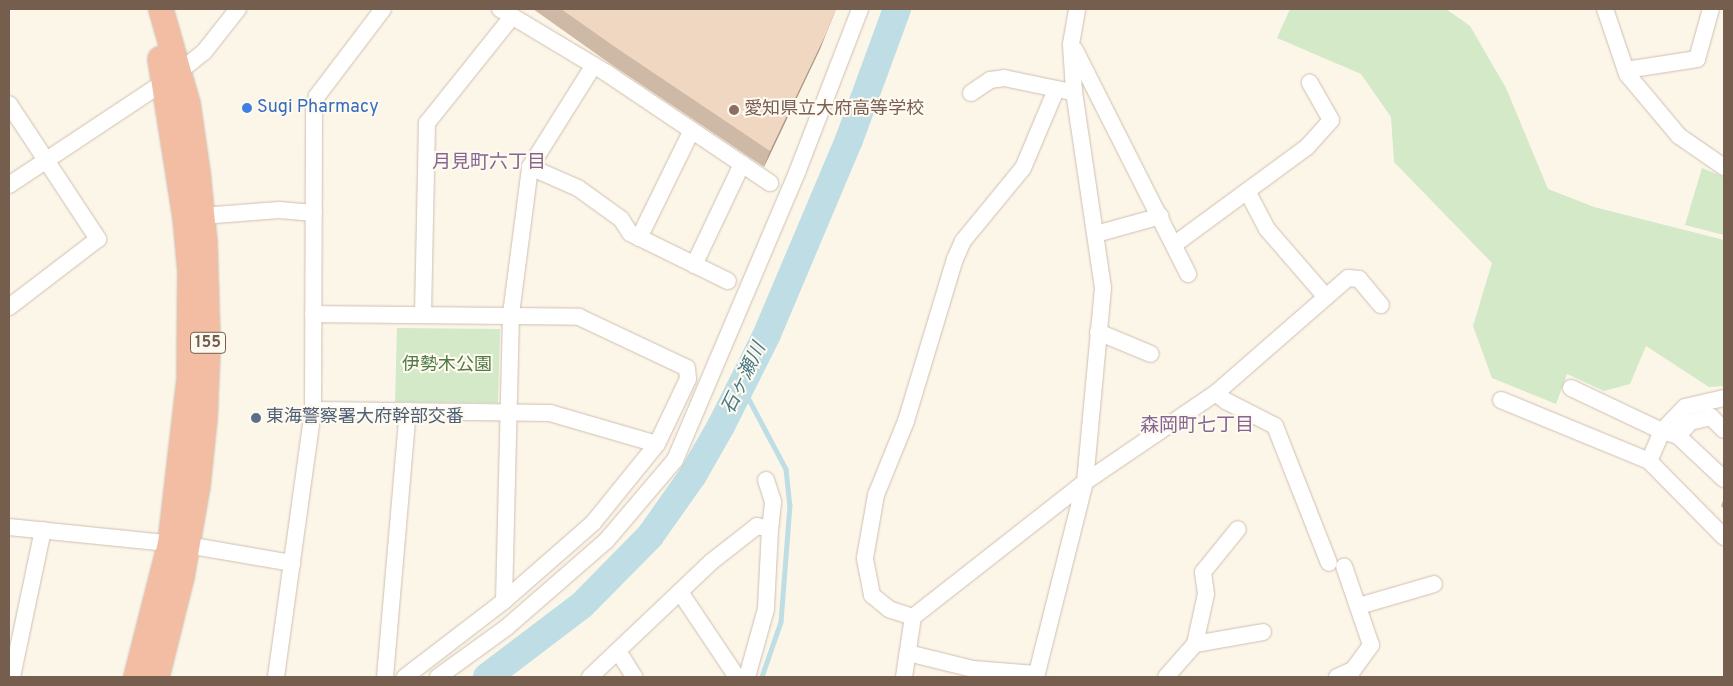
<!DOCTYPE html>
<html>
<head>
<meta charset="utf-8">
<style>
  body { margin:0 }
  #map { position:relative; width:1733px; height:686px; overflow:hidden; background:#fcf6e9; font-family:Overpass,"Noto Sans JP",sans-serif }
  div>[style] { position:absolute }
  .green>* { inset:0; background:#d3e9c8 }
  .stream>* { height:4.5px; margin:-2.25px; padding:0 2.25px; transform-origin:2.25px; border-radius:2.25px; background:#bedde5 }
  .river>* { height:28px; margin:-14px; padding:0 14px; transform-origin:14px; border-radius:14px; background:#bedde5 }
  .roads { filter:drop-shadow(0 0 1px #cebfb0) drop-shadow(0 0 1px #cebfb0) }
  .minor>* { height:16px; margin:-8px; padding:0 8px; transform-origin:8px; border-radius:8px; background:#fff }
  .highway>* { height:24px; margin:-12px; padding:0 12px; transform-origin:12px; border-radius:12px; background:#f3bda4 }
  .wall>* { inset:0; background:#ceb9a7 }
  .shaded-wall>* { inset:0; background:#a89688 }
  .building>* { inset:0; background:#f0d7c2 }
  .dots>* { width:14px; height:14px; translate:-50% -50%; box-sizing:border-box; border:2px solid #fefaf0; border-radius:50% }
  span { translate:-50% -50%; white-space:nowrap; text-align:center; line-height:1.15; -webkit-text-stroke:4px #fefaf0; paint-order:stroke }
  .shield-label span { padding:1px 4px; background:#fefaf0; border:1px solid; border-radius:4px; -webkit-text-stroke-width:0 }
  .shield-label { font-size:16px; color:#765e4e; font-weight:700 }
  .shop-label { font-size:18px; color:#366cbe }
  .left { translate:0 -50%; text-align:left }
  .education-label { font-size:18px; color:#785e54 }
  .park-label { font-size:18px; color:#527a46 }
  .service-label { font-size:18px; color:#4e5e75 }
  .neighbourhood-label { font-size:19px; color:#866691 }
  .water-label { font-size:19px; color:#487987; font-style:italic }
  .frame { position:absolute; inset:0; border:10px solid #765e4e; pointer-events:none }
</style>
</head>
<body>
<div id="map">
  <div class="green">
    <i style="clip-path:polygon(1290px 9px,1446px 9px,1470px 26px,1506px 88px,1548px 189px,1594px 207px,1724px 240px,1724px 386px,1709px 387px,1646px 346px,1630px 384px,1604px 391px,1567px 374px,1556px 404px,1492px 378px,1473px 326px,1492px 263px,1394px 162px,1391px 117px,1361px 74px,1277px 38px)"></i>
    <i style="clip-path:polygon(1702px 168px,1724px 177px,1724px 235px,1685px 225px)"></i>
    <i style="clip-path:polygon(397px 328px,500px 329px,498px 403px,395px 402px)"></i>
  </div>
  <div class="stream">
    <i style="left:742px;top:386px;width:94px;rotate:62.1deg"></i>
    <i style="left:786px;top:469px;width:36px;rotate:84deg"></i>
    <i style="left:790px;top:505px;width:117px;rotate:94.4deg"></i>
    <i style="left:781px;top:622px;width:58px;rotate:109.1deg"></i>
  </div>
  <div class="river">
    <i style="left:487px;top:677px;width:119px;rotate:-37.2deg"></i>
    <i style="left:582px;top:605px;width:97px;rotate:-45.4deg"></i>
    <i style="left:650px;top:536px;width:75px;rotate:-54.8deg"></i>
    <i style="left:693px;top:475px;width:56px;rotate:-60.3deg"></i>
    <i style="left:721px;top:426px;width:103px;rotate:-63.4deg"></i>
    <i style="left:767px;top:334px;width:211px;rotate:-67.1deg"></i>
    <i style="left:849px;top:140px;width:140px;rotate:-69.9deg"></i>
  </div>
  <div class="roads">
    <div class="minor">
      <i style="left:500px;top:9px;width:122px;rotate:31deg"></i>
      <i style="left:605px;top:72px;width:199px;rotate:33.9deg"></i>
      <i style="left:1605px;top:9px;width:69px;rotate:71.3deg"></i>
      <i style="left:1627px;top:74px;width:81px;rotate:50deg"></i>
      <i style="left:1679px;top:136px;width:55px;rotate:34.6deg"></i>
      <i style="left:1075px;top:50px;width:251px;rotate:63.2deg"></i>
      <i style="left:1626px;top:70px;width:72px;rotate:-8.8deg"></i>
      <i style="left:1697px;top:59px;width:52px;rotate:-74.4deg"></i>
      <i style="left:971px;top:93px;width:23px;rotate:-34deg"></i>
      <i style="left:990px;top:80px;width:14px;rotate:-8deg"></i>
      <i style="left:1004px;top:78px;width:64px;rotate:11.7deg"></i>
      <i style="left:9px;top:104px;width:162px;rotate:56.6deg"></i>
      <i style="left:98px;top:239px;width:112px;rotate:142.6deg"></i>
      <i style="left:530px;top:167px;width:52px;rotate:23.6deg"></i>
      <i style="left:578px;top:188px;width:53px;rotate:35.8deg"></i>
      <i style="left:621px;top:219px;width:17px;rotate:57deg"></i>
      <i style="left:630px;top:233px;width:109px;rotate:26.1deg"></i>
      <i style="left:9px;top:185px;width:204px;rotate:-33.6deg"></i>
      <i style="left:179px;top:72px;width:32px;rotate:-39deg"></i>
      <i style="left:204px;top:52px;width:55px;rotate:-51.7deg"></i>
      <i style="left:1247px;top:191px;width:43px;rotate:62.2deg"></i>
      <i style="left:1267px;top:229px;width:90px;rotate:49.1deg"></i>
      <i style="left:202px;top:216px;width:77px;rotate:-4.5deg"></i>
      <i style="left:279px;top:210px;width:35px;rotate:5deg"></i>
      <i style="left:1096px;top:234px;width:67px;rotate:-15.5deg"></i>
      <i style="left:639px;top:238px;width:120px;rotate:-63.9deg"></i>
      <i style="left:1175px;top:244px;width:164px;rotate:-36.3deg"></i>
      <i style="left:1307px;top:147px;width:36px;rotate:-48deg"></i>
      <i style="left:1331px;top:120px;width:43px;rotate:-119.6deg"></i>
      <i style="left:694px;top:265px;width:112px;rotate:-64.6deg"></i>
      <i style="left:313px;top:314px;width:266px;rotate:0.6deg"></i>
      <i style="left:579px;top:317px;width:119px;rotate:25.3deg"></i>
      <i style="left:687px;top:368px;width:11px;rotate:85deg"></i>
      <i style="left:688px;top:379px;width:72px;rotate:115.5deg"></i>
      <i style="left:657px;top:444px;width:102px;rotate:129deg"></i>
      <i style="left:593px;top:523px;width:118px;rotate:138.8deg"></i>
      <i style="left:504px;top:601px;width:125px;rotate:142.5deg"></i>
      <i style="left:423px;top:314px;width:191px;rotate:-88.8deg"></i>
      <i style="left:427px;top:123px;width:136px;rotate:-51.3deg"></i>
      <i style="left:1098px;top:332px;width:57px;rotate:22.5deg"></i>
      <i style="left:1571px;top:388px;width:101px;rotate:25.3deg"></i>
      <i style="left:1662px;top:431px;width:33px;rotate:113deg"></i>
      <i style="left:1216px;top:393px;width:13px;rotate:39deg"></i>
      <i style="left:1226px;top:401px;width:55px;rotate:27deg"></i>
      <i style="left:1275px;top:426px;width:147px;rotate:68.5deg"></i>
      <i style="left:1724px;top:398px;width:40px;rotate:167deg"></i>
      <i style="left:1685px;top:407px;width:33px;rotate:134deg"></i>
      <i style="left:1662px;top:431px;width:17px;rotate:17deg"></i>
      <i style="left:1678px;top:436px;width:63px;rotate:43.1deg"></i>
      <i style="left:1501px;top:400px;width:160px;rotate:22.4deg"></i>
      <i style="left:1649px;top:461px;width:107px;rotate:45.4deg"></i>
      <i style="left:313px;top:410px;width:237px;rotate:0.7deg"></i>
      <i style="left:550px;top:413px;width:111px;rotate:16.2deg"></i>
      <i style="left:1678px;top:436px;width:18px;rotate:-49deg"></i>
      <i style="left:1690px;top:422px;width:22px;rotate:-13deg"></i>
      <i style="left:1711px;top:417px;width:18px;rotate:45deg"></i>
      <i style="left:766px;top:480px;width:23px;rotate:72deg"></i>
      <i style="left:773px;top:502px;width:27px;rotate:96deg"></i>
      <i style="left:9px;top:527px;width:179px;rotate:5.8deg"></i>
      <i style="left:187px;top:545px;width:107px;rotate:9.7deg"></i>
      <i style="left:680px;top:592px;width:102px;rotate:56.2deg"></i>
      <i style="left:504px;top:601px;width:287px;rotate:-88.6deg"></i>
      <i style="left:511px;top:314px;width:148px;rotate:-82.6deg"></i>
      <i style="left:530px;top:167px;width:120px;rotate:-57.9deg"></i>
      <i style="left:1359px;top:606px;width:78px;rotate:-16.3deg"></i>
      <i style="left:913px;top:617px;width:25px;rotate:-162deg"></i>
      <i style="left:889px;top:609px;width:22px;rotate:-141deg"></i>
      <i style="left:872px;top:595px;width:38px;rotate:-101deg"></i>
      <i style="left:865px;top:558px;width:64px;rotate:-80.1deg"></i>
      <i style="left:876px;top:495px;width:80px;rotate:-67.9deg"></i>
      <i style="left:906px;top:421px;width:169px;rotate:-73.2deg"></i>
      <i style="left:955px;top:259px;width:20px;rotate:-66deg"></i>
      <i style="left:963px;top:241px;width:94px;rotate:-50.6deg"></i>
      <i style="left:1023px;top:168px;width:85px;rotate:-67.1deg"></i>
      <i style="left:1195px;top:644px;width:69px;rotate:-10deg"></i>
      <i style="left:618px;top:651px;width:31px;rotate:58deg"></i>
      <i style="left:908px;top:653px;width:67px;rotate:13.8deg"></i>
      <i style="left:973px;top:669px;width:63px;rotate:4.5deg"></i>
      <i style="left:12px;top:677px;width:150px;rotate:-78.1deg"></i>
      <i style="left:276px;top:677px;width:270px;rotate:-82.1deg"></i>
      <i style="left:313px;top:410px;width:302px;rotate:-89.8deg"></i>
      <i style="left:314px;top:108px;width:12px;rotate:-76deg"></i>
      <i style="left:317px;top:96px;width:109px;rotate:-52.8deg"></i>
      <i style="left:385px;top:677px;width:267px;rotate:-85.1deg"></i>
      <i style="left:438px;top:677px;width:85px;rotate:-35.9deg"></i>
      <i style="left:507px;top:627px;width:131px;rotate:-41deg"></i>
      <i style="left:606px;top:541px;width:106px;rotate:-49.6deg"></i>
      <i style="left:675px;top:460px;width:315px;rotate:-67deg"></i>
      <i style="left:798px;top:170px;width:173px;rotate:-68.9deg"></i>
      <i style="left:590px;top:677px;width:167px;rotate:-43.5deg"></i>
      <i style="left:711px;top:562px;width:58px;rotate:-38deg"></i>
      <i style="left:757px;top:526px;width:13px;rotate:13deg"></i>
      <i style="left:770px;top:529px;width:80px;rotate:92.9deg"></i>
      <i style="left:766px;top:609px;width:71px;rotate:105.6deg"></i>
      <i style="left:904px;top:677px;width:61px;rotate:-81.5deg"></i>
      <i style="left:913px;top:617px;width:219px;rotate:-38.1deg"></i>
      <i style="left:1085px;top:482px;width:158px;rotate:-34.2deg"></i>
      <i style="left:1216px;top:393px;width:175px;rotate:-41.1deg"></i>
      <i style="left:1348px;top:278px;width:11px;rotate:5deg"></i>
      <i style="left:1359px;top:279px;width:34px;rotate:50deg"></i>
      <i style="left:1036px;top:677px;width:201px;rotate:-75.9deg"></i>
      <i style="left:1085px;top:482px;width:195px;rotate:-84.7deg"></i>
      <i style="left:1103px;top:288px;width:199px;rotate:-98.4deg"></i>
      <i style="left:1074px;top:91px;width:47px;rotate:-93.7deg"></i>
      <i style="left:1071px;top:44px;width:36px;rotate:-80deg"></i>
      <i style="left:1166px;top:677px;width:44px;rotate:-48.7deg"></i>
      <i style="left:1195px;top:644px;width:51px;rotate:-77.6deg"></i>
      <i style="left:1206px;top:594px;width:22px;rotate:-98deg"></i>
      <i style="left:1203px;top:572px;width:55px;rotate:-50.9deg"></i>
      <i style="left:1337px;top:677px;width:17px;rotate:-24deg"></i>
      <i style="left:1353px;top:670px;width:31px;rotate:-54deg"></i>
      <i style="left:1371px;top:645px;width:83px;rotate:-108.9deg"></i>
    </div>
    <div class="highway">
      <i style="left:136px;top:677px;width:137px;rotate:-75.7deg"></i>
      <i style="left:170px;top:544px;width:165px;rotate:-83.4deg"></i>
      <i style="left:189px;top:380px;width:109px;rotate:-89.5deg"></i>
      <i style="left:190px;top:271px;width:54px;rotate:-95.3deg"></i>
      <i style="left:185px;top:217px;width:160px;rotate:-99deg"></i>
      <i style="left:157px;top:677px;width:103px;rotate:-76deg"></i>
      <i style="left:182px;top:577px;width:93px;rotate:-80.1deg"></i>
      <i style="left:198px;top:485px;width:67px;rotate:-84deg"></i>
      <i style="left:205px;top:418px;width:72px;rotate:-87.6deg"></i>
      <i style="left:208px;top:346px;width:103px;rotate:-91.7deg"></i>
      <i style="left:205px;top:243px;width:70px;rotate:-95.7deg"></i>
      <i style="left:198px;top:173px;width:70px;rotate:-98.2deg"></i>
      <i style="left:188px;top:104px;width:99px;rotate:-105.9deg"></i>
    </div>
  </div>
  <div class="wall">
    <i style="clip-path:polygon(533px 9px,836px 9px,820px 49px,764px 167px,612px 65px)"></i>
    <i style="clip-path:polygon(1724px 498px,1724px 509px,1721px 506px)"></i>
  </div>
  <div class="shaded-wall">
    <i style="clip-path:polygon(836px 9px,820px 49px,764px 167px,770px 151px)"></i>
  </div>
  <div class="building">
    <i style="clip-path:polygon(561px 9px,836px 9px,826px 34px,770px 151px,618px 49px)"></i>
  </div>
  <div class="dots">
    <i style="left:247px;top:108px;background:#3f7fe0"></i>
    <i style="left:734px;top:110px;background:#8d6e63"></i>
    <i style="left:256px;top:418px;background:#5c6f8a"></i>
  </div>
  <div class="shield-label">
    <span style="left:208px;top:343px">155</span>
  </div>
  <div class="shop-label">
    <span class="left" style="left:257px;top:108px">Sugi Pharmacy</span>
  </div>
  <div class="education-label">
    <span class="left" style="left:744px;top:110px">愛知県立大府高等学校</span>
  </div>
  <div class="park-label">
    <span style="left:447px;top:366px">伊勢木公園</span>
  </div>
  <div class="service-label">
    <span class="left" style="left:266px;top:418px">東海警察署大府幹部交番</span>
  </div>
  <div class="neighbourhood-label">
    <span style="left:489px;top:164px">月見町六丁目</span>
    <span style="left:1197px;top:427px">森岡町七丁目</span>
  </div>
  <div class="water-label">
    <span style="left:745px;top:379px;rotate:-64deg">石ヶ瀬川</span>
  </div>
  <div class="frame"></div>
</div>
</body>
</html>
